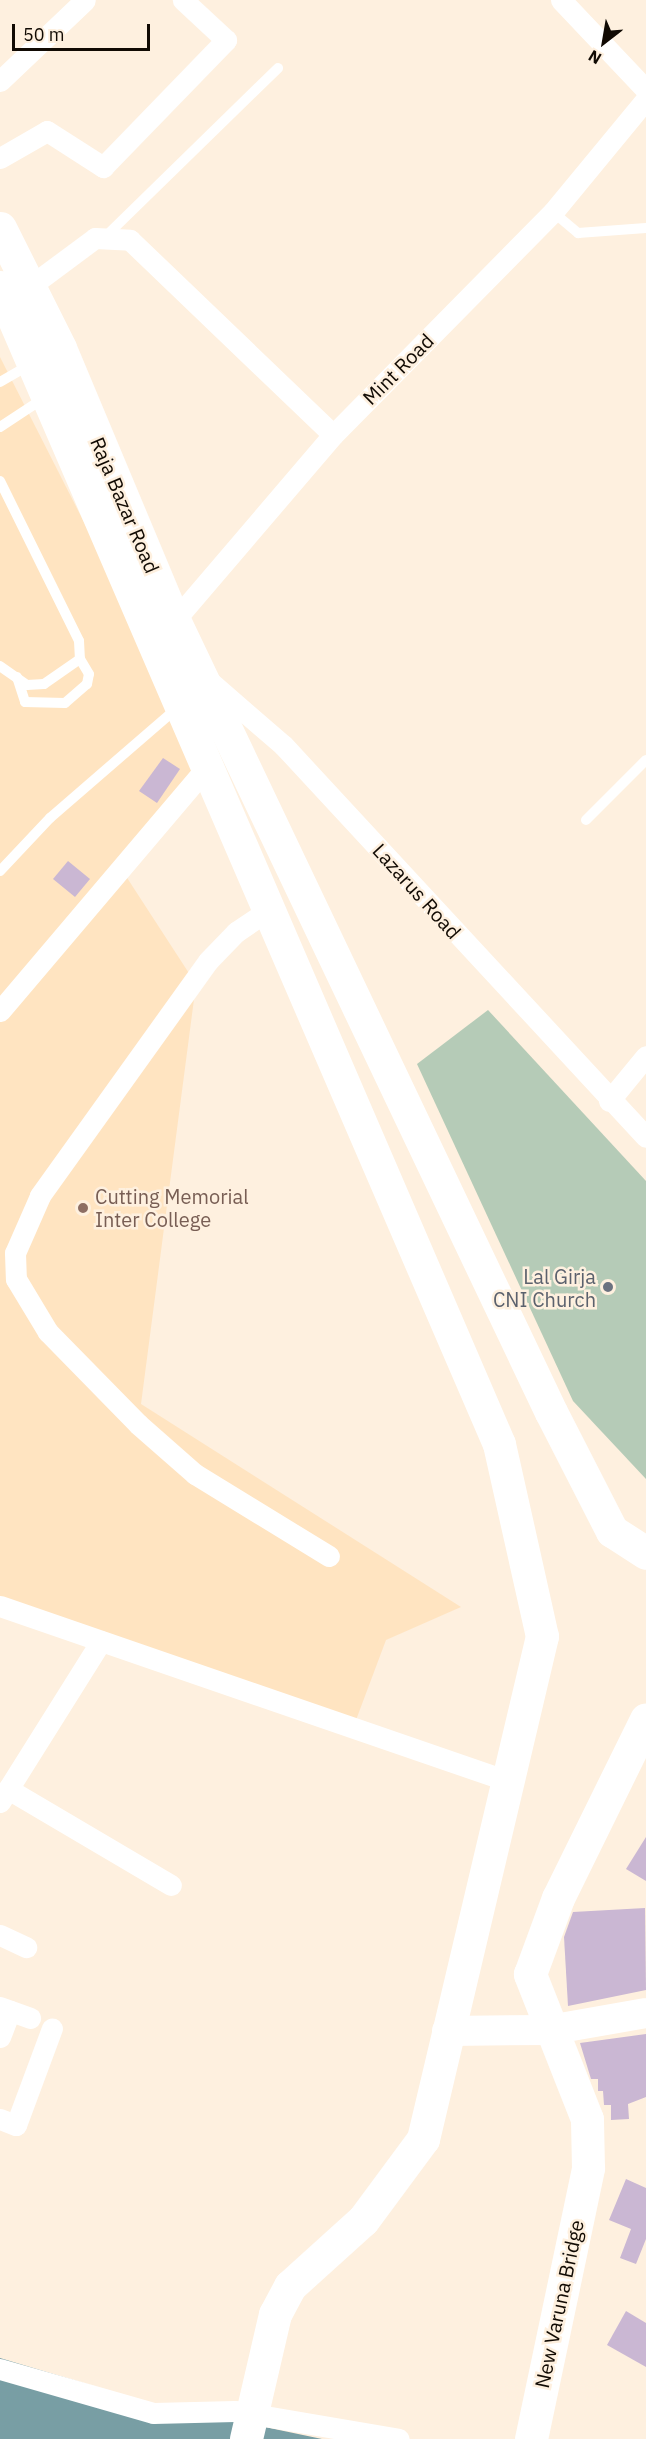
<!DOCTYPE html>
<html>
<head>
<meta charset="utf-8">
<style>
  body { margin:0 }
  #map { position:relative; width:646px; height:2439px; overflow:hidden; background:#fef0df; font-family:"IBM Plex Sans",sans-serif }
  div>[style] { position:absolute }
  .built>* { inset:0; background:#ffe4c1 }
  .green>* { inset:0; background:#b5cbb7 }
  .water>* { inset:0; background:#789ea4 }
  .building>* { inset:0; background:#cab7d3 }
  .lane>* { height:10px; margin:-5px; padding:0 5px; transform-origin:5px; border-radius:5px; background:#fff }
  .street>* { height:21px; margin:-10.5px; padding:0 10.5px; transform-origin:10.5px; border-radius:10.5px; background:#fff }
  .secondary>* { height:30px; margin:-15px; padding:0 15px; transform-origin:15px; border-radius:15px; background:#fff }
  .primary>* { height:33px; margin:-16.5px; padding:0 16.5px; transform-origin:16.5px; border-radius:16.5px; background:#fff }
  .dots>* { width:16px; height:16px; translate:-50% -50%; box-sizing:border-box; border:3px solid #fef0df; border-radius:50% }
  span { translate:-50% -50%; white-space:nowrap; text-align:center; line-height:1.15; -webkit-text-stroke:5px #fef0df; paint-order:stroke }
  .street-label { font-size:20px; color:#110a03 }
  .education-label { font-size:20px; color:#785e54 }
  .left { translate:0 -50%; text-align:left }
  .worship-label { font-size:20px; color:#5b616d }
  .right { translate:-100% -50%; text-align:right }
  .north { position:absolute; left:574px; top:12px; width:60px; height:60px; -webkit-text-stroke:4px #fef0df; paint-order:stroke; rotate:211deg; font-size:16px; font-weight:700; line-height:24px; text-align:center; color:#110a03 }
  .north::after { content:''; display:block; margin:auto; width:21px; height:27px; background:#110a03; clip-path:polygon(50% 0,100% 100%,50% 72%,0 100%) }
  .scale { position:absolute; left:12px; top:24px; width:138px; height:27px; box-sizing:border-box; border:3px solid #110a03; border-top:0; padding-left:8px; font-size:18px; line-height:21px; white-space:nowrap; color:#110a03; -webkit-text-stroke:4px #fef0df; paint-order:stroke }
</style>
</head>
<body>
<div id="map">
  <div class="built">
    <i style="clip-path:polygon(0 357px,208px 766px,0 999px)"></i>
    <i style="clip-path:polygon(120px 867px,196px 984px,141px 1404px,461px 1607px,386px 1640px,353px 1728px,0 1606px,0 1011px)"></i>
  </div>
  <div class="green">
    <i style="clip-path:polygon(488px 1010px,646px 1181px,646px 1479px,573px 1401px,417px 1064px)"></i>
  </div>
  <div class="water">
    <i style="clip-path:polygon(0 2358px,150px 2403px,322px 2439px,0 2439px)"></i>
  </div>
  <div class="building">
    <i style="clip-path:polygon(163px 758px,180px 769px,157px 803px,139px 791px)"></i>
    <i style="clip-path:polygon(68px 861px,90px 879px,75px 897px,53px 879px)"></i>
    <i style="clip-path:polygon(646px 1837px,646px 1881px,626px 1869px)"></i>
    <i style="clip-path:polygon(645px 1908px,646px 1990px,568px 2006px,564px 1937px,573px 1912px)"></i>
    <i style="clip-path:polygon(646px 2034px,646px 2097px,628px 2104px,629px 2119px,611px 2120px,611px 2105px,604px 2105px,603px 2091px,598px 2091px,598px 2079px,591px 2079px,580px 2043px)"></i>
    <i style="clip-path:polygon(626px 2179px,646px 2188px,646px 2239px,636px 2264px,620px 2258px,631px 2229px,609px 2220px)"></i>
    <i style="clip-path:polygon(626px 2311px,646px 2323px,646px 2367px,607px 2345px)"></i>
  </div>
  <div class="lane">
    <i style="left:553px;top:212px;width:33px;rotate:40deg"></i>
    <i style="left:578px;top:233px;width:68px;rotate:-4.2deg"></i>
    <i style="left:107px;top:235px;width:239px;rotate:-44.3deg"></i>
    <i style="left:0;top:382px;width:36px;rotate:-30deg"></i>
    <i style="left:0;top:427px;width:53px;rotate:-33.4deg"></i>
    <i style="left:0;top:481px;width:178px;rotate:63.7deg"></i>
    <i style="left:79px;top:641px;width:18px;rotate:87deg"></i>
    <i style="left:80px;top:659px;width:44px;rotate:145.2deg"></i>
    <i style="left:44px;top:684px;width:17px;rotate:177deg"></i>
    <i style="left:27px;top:685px;width:33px;rotate:-145deg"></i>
    <i style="left:17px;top:677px;width:26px;rotate:72deg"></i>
    <i style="left:25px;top:702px;width:40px;rotate:1.4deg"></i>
    <i style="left:65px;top:703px;width:29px;rotate:-41deg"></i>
    <i style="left:87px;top:684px;width:10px;rotate:-79deg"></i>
    <i style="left:89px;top:674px;width:17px;rotate:-121deg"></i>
    <i style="left:586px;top:820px;width:85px;rotate:-45deg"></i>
    <i style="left:0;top:871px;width:73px;rotate:-46.7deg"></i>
    <i style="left:50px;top:818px;width:167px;rotate:-40.9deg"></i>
  </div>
  <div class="street">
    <i style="left:561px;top:0;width:124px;rotate:46.6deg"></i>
    <i style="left:0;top:81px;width:117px;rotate:-43.6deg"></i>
    <i style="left:0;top:158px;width:54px;rotate:-29.9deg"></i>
    <i style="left:47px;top:131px;width:67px;rotate:32.7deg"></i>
    <i style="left:103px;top:167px;width:177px;rotate:-45.9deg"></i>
    <i style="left:226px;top:40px;width:59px;rotate:-137.1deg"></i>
    <i style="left:29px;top:287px;width:82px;rotate:-36.6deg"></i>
    <i style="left:95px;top:238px;width:35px;rotate:3deg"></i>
    <i style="left:130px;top:240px;width:281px;rotate:43.8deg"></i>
    <i style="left:168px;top:628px;width:254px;rotate:-49.5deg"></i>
    <i style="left:333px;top:435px;width:313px;rotate:-45.4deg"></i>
    <i style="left:553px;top:212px;width:146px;rotate:-50.5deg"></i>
    <i style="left:209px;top:681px;width:98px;rotate:40.9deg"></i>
    <i style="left:283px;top:745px;width:534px;rotate:47.2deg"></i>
    <i style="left:270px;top:909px;width:41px;rotate:145.9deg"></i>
    <i style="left:236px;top:932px;width:40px;rotate:134deg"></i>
    <i style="left:208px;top:961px;width:289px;rotate:125.6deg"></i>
    <i style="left:40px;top:1196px;width:62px;rotate:113.7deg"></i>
    <i style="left:15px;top:1253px;width:26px;rotate:88deg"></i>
    <i style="left:16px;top:1279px;width:62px;rotate:58.9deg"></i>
    <i style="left:48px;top:1332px;width:129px;rotate:45.6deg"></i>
    <i style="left:138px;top:1424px;width:76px;rotate:41.3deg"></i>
    <i style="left:195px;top:1474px;width:157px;rotate:31.5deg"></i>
    <i style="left:0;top:1011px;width:321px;rotate:-49.7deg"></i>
    <i style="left:609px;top:1101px;width:58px;rotate:-50.6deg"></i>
    <i style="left:0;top:1606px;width:537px;rotate:19.01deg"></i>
    <i style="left:8px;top:1789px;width:189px;rotate:30.5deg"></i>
    <i style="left:0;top:1802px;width:190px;rotate:-57.9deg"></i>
    <i style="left:0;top:1935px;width:29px;rotate:25deg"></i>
    <i style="left:0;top:2007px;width:32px;rotate:20deg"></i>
    <i style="left:0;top:2037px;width:28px;rotate:-69deg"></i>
    <i style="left:0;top:2119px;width:17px;rotate:21deg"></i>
    <i style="left:16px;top:2125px;width:103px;rotate:-69.6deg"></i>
    <i style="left:0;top:2369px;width:159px;rotate:16deg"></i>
    <i style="left:153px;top:2413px;width:82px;rotate:-1.4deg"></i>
    <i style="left:235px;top:2411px;width:166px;rotate:9.7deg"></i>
  </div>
  <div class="secondary">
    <i style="left:447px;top:2031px;width:102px;rotate:-0.6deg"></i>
    <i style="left:549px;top:2030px;width:98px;rotate:-9.9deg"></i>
  </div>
  <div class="primary">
    <i style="left:0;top:228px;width:134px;rotate:63.4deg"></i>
    <i style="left:60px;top:348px;width:295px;rotate:67.3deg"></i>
    <i style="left:174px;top:620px;width:877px;rotate:64.55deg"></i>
    <i style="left:551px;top:1412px;width:134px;rotate:62.9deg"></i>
    <i style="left:612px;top:1531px;width:40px;rotate:32.9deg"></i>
    <i style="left:0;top:287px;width:1260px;rotate:66.67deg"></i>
    <i style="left:499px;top:1444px;width:197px;rotate:77.4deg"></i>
    <i style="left:542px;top:1636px;width:517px;rotate:103.31deg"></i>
    <i style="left:423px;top:2139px;width:101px;rotate:126.5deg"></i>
    <i style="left:363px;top:2220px;width:98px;rotate:137.9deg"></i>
    <i style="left:290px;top:2286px;width:32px;rotate:118deg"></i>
    <i style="left:275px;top:2314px;width:128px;rotate:103.1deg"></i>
    <i style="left:531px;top:2439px;width:277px;rotate:-78.1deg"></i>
    <i style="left:588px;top:2168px;width:49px;rotate:-91.2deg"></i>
    <i style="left:587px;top:2119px;width:156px;rotate:-111.5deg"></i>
    <i style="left:530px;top:1974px;width:81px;rotate:-69.8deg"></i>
    <i style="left:558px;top:1898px;width:199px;rotate:-63.8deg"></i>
  </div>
  <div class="dots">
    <i style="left:83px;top:1208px;background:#8d6e63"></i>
    <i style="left:608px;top:1287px;background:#6b7280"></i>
  </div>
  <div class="street-label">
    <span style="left:398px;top:369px;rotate:-45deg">Mint Road</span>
    <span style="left:125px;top:505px;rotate:67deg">Raja Bazar Road</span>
    <span style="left:417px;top:891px;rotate:48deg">Lazarus Road</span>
    <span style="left:559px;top:2304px;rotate:-78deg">New Varuna Bridge</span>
  </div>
  <div class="education-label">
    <span class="left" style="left:95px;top:1208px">Cutting Memorial<br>Inter College</span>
  </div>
  <div class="worship-label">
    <span class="right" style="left:596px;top:1288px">Lal Girja<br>CNI Church</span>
  </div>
  <div class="north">N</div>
  <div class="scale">50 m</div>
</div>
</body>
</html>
